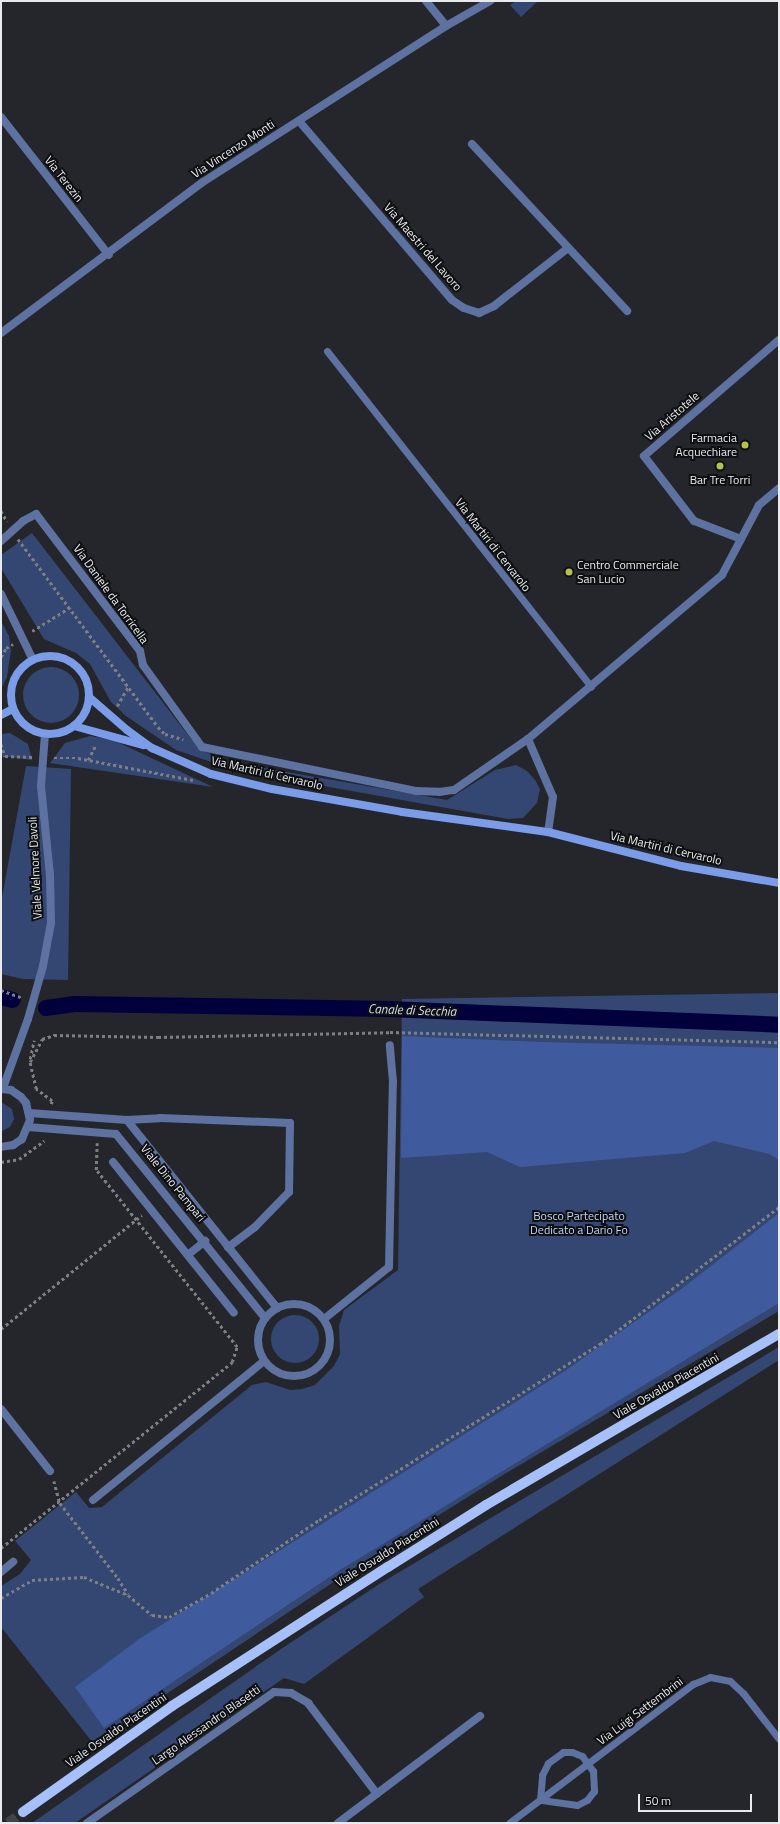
<!DOCTYPE html>
<html>
<head>
<meta charset="utf-8">
<style>
  body { margin:0 }
  #map { position:relative; width:780px; height:1824px; overflow:hidden; background:#24262b; font-family:"Titillium Web",sans-serif }
  div>[style] { position:absolute }
  .green>* { inset:0; background:#344772 }
  .round { border-radius:50% }
  .forest>* { inset:0; background:#3f5b9e }
  .canal>* { height:16px; margin:-8px; padding:0 8px; transform-origin:8px; border-radius:8px; background:#01003d }
  .primary-tunnel>* { height:10px; margin-top:-5px; transform-origin:0; background:repeating-linear-gradient(90deg,#414348 0 10px,transparent 0 15px) }
  .path>* { height:2.5px; margin-top:-1.25px; transform-origin:0; background:repeating-linear-gradient(90deg,#7d7f84 0 3px,transparent 0 6px) }
  .lane>* { height:7px; margin:-3.5px; padding:0 3.5px; transform-origin:3.5px; border-radius:3.5px; background:#5d72a1 }
  .street>* { height:8px; margin:-4px; padding:0 4px; transform-origin:4px; border-radius:4px; background:#5d72a1 }
  .street>.ring { margin:-4px; padding:0; box-sizing:content-box; background:none; border:8px solid #5d72a1; border-radius:50% }
  .secondary>* { height:8px; margin:-4px; padding:0 4px; transform-origin:4px; border-radius:4px; background:#7b9ce9 }
  .secondary>.ring { margin:-4px; padding:0; box-sizing:content-box; background:none; border:8px solid #7b9ce9; border-radius:50% }
  .primary>* { height:10px; margin:-5px; padding:0 5px; transform-origin:5px; border-radius:5px; background:#a5c0fb }
  .dots>* { width:11px; height:11px; translate:-50% -50%; box-sizing:border-box; border:2px solid #0e0f11; border-radius:50% }
  span { translate:-50% -50%; white-space:nowrap; text-align:center; line-height:1.15; -webkit-text-stroke:4px #0e0f11; paint-order:stroke }
  .street-label { font-size:12px; color:#e8eaee }
  .poi-label { font-size:12px; color:#e8eaee }
  .right { translate:-100% -50%; text-align:right }
  .left { translate:0 -50%; text-align:left }
  .park-label { font-size:12px; color:#c0d2f9 }
  .water-label { font-size:13px; color:#d4ddf0; font-style:italic }
  .frame { position:absolute; inset:0; border:2px solid #e8eaee; pointer-events:none }
  .scale { position:absolute; left:638px; top:1794px; width:114px; height:18px; box-sizing:border-box; border:2px solid #e8eaee; border-top:0; padding-left:5px; font-size:12px; line-height:14px; white-space:nowrap; color:#e8eaee; -webkit-text-stroke:3px #0e0f11; paint-order:stroke }
</style>
</head>
<body>
<div id="map">
  <div class="green">
    <i style="clip-path:polygon(516px 1px,538px 1px,521px 17px,510px 5px)"></i>
    <i style="clip-path:polygon(32px 533px,198px 748px,224px 761px,447px 800px,495px 770px,516px 765px,527px 771px,535px 780px,540px 789px,537px 803px,523px 818px,508px 819px,235px 770px,176px 750px,126px 716px,111px 702px,90px 664px,76px 653px,44px 639px,1px 568px,1px 555px)"></i>
    <i style="clip-path:polygon(1px 621px,9px 636px,11px 650px,7px 677px,1px 689px)"></i>
    <i class="round" style="left:23px;top:667px;width:56px;height:56px"></i>
    <i style="clip-path:polygon(10px 733px,28px 744px,32px 760px,1px 756px,1px 734px)"></i>
    <i style="clip-path:polygon(90px 736px,113px 740px,213px 787px,50px 763px,65px 743px)"></i>
    <i style="clip-path:polygon(26px 766px,71px 769px,68px 980px,23px 979px,1px 974px,1px 903px)"></i>
    <i style="clip-path:polygon(779px 993px,779px 1311px,503px 1475px,359px 1565px,93px 1743px,1px 1627px,1px 1586px,20px 1574px,31px 1560px,15px 1541px,76px 1492px,89px 1508px,102px 1507px,252px 1385px,266px 1382px,290px 1390px,302px 1389px,315px 1385px,334px 1366px,340px 1354px,339px 1326px,344px 1310px,398px 1270px,402px 999px)"></i>
    <i style="clip-path:polygon(1px 1102px,12px 1109px,14px 1119px,10px 1127px,2px 1131px)"></i>
    <i class="round" style="left:271px;top:1315px;width:48px;height:48px"></i>
    <i style="clip-path:polygon(779px 1347px,779px 1360px,418px 1589px,424px 1597px,304px 1684px,284px 1678px,75px 1823px,32px 1823px,281px 1649px,381px 1583px)"></i>
  </div>
  <div class="forest">
    <i style="clip-path:polygon(402px 1036px,541px 1042px,779px 1048px,779px 1160px,769px 1154px,714px 1141px,685px 1153px,520px 1167px,487px 1152px,401px 1158px)"></i>
    <i style="clip-path:polygon(779px 1213px,779px 1303px,340px 1570px,104px 1728px,75px 1687px,139px 1639px,565px 1371px,684px 1287px)"></i>
  </div>
  <div class="canal">
    <i style="left:1px;top:997px;width:12px;rotate:14deg"></i>
    <i style="left:46px;top:1008px;width:29px;rotate:-8deg"></i>
    <i style="left:75px;top:1004px;width:313px;rotate:0.9deg"></i>
    <i style="left:388px;top:1009px;width:391px;rotate:2.3deg"></i>
  </div>
  <div class="primary-tunnel">
    <i style="left:8px;top:1823px;width:19px;rotate:-36deg"></i>
  </div>
  <div class="path">
    <i style="left:1px;top:511px;width:12px;rotate:59deg"></i>
    <i style="left:18px;top:539px;width:234px;rotate:53.3deg"></i>
    <i style="left:158px;top:727px;width:10px;rotate:45deg"></i>
    <i style="left:165px;top:734px;width:19px;rotate:16deg"></i>
    <i style="left:32px;top:631px;width:44px;rotate:-31.9deg"></i>
    <i style="left:1px;top:657px;width:10px;rotate:-61deg"></i>
    <i style="left:6px;top:648px;width:8px;rotate:-30deg"></i>
    <i style="left:117px;top:706px;width:22px;rotate:-60deg"></i>
    <i style="left:1px;top:744px;width:13px;rotate:72deg"></i>
    <i style="left:5px;top:756px;width:28px;rotate:2deg"></i>
    <i style="left:54px;top:758px;width:24px"></i>
    <i style="left:78px;top:758px;width:117px;rotate:10.8deg"></i>
    <i style="left:88px;top:760px;width:18px;rotate:-63deg"></i>
    <i style="left:1px;top:990px;width:23px;rotate:20deg"></i>
    <i style="left:30px;top:1059px;width:19px;rotate:-78deg"></i>
    <i style="left:51px;top:1104px;width:3px;rotate:-72deg"></i>
    <i style="left:52px;top:1101px;width:20px;rotate:-143deg"></i>
    <i style="left:36px;top:1089px;width:28px;rotate:-103deg"></i>
    <i style="left:30px;top:1062px;width:26px;rotate:-62deg"></i>
    <i style="left:42px;top:1039px;width:13px;rotate:-18deg"></i>
    <i style="left:54px;top:1035px;width:104px;rotate:1.1deg"></i>
    <i style="left:158px;top:1037px;width:232px;rotate:-1.2deg"></i>
    <i style="left:390px;top:1032px;width:389px;rotate:1.5deg"></i>
    <i style="left:1px;top:1162px;width:18px;rotate:-9deg"></i>
    <i style="left:19px;top:1159px;width:31px;rotate:-36deg"></i>
    <i style="left:1px;top:1329px;width:181px;rotate:-39deg"></i>
    <i style="left:54px;top:1481px;width:23px;rotate:75deg"></i>
    <i style="left:60px;top:1503px;width:95px;rotate:52.3deg"></i>
    <i style="left:118px;top:1578px;width:19px;rotate:58deg"></i>
    <i style="left:1px;top:1548px;width:297px;rotate:-38.8deg"></i>
    <i style="left:232px;top:1362px;width:16px;rotate:-72deg"></i>
    <i style="left:237px;top:1347px;width:226px;rotate:-128.5deg"></i>
    <i style="left:96px;top:1170px;width:27px;rotate:-88deg"></i>
    <i style="left:1px;top:1598px;width:36px;rotate:-30deg"></i>
    <i style="left:32px;top:1580px;width:52px;rotate:-3.3deg"></i>
    <i style="left:84px;top:1577px;width:48px;rotate:22.2deg"></i>
    <i style="left:128px;top:1595px;width:31px;rotate:40deg"></i>
    <i style="left:152px;top:1615px;width:17px;rotate:7deg"></i>
    <i style="left:169px;top:1617px;width:48px;rotate:-29.7deg"></i>
    <i style="left:211px;top:1593px;width:130px;rotate:-34.1deg"></i>
    <i style="left:319px;top:1520px;width:332px;rotate:-32.1deg"></i>
    <i style="left:600px;top:1344px;width:225px;rotate:-37.4deg"></i>
    <i style="left:1px;top:1822px;width:1px;rotate:45deg"></i>
  </div>
  <div class="lane">
    <i style="left:327px;top:351px;width:427px;rotate:51.8deg"></i>
    <i style="left:563px;top:1752px;width:9px"></i>
    <i style="left:572px;top:1752px;width:11px;rotate:22deg"></i>
    <i style="left:582px;top:1756px;width:19px;rotate:54deg"></i>
    <i style="left:593px;top:1771px;width:20px;rotate:87deg"></i>
    <i style="left:594px;top:1791px;width:11px;rotate:128deg"></i>
    <i style="left:587px;top:1800px;width:11px;rotate:153deg"></i>
    <i style="left:577px;top:1805px;width:37px;rotate:-172deg"></i>
    <i style="left:540px;top:1800px;width:25px;rotate:-85deg"></i>
    <i style="left:542px;top:1775px;width:13px;rotate:-63deg"></i>
    <i style="left:548px;top:1763px;width:19px;rotate:-36deg"></i>
    <i style="left:509px;top:1823px;width:231px;rotate:-37.1deg"></i>
    <i style="left:693px;top:1684px;width:18px;rotate:-22deg"></i>
    <i style="left:710px;top:1677px;width:20px;rotate:11deg"></i>
    <i style="left:730px;top:1681px;width:18px;rotate:43deg"></i>
    <i style="left:743px;top:1693px;width:58px;rotate:52deg"></i>
  </div>
  <div class="street">
    <i style="left:426px;top:1px;width:32px;rotate:51deg"></i>
    <i style="left:1px;top:117px;width:175px;rotate:52deg"></i>
    <i style="left:299px;top:121px;width:235px;rotate:49.5deg"></i>
    <i style="left:452px;top:300px;width:14px;rotate:34deg"></i>
    <i style="left:464px;top:308px;width:16px;rotate:18deg"></i>
    <i style="left:479px;top:313px;width:17px;rotate:-25deg"></i>
    <i style="left:494px;top:306px;width:94px;rotate:-38.1deg"></i>
    <i style="left:472px;top:144px;width:228px;rotate:47.1deg"></i>
    <i style="left:1px;top:333px;width:252px;rotate:-36.8deg"></i>
    <i style="left:203px;top:182px;width:289px;rotate:-32.7deg"></i>
    <i style="left:446px;top:26px;width:51px;rotate:-29.6deg"></i>
    <i style="left:741px;top:539px;width:50px;rotate:-159deg"></i>
    <i style="left:694px;top:521px;width:82px;rotate:-127.6deg"></i>
    <i style="left:644px;top:456px;width:178px;rotate:-40.7deg"></i>
    <i style="left:1px;top:541px;width:30px;rotate:-42deg"></i>
    <i style="left:23px;top:521px;width:15px;rotate:-28deg"></i>
    <i style="left:36px;top:514px;width:172px;rotate:52.8deg"></i>
    <i style="left:140px;top:651px;width:14px;rotate:78deg"></i>
    <i style="left:143px;top:665px;width:101px;rotate:54.3deg"></i>
    <i style="left:202px;top:747px;width:218px;rotate:11.6deg"></i>
    <i style="left:416px;top:791px;width:23px;rotate:2deg"></i>
    <i style="left:439px;top:792px;width:15px;rotate:-8deg"></i>
    <i style="left:454px;top:790px;width:90px;rotate:-34.6deg"></i>
    <i style="left:528px;top:739px;width:63px;rotate:66.7deg"></i>
    <i style="left:553px;top:797px;width:35px;rotate:98deg"></i>
    <i style="left:1px;top:594px;width:73px;rotate:64.1deg"></i>
    <i style="left:528px;top:739px;width:254px;rotate:-40.2deg"></i>
    <i style="left:722px;top:575px;width:79px;rotate:-62.1deg"></i>
    <i style="left:759px;top:505px;width:26px;rotate:-40deg"></i>
    <i style="left:3px;top:1088px;width:73px;rotate:-70.1deg"></i>
    <i style="left:28px;top:1019px;width:55px;rotate:-74.2deg"></i>
    <i style="left:43px;top:966px;width:44px;rotate:-79.5deg"></i>
    <i style="left:51px;top:923px;width:48px;rotate:-91.2deg"></i>
    <i style="left:50px;top:875px;width:89px;rotate:-95.8deg"></i>
    <i style="left:41px;top:786px;width:52px;rotate:-85.6deg"></i>
    <i style="left:1px;top:1089px;width:10px;rotate:6deg"></i>
    <i style="left:11px;top:1090px;width:12px;rotate:35deg"></i>
    <i style="left:21px;top:1097px;width:8px;rotate:50deg"></i>
    <i style="left:26px;top:1103px;width:17px;rotate:77deg"></i>
    <i style="left:30px;top:1120px;width:21px;rotate:113deg"></i>
    <i style="left:22px;top:1139px;width:11px;rotate:146deg"></i>
    <i style="left:13px;top:1145px;width:12px;rotate:171deg"></i>
    <i style="left:29px;top:1113px;width:98px;rotate:4.1deg"></i>
    <i style="left:127px;top:1120px;width:241px;rotate:51.4deg"></i>
    <i style="left:127px;top:1120px;width:33px;rotate:-3deg"></i>
    <i style="left:160px;top:1118px;width:130px;rotate:2.2deg"></i>
    <i style="left:290px;top:1123px;width:69px;rotate:90.8deg"></i>
    <i style="left:289px;top:1192px;width:49px;rotate:134.2deg"></i>
    <i style="left:255px;top:1227px;width:34px;rotate:143deg"></i>
    <i style="left:28px;top:1127px;width:88px;rotate:4.5deg"></i>
    <i style="left:116px;top:1134px;width:237px;rotate:51deg"></i>
    <i style="left:113px;top:1162px;width:193px;rotate:51.3deg"></i>
    <i style="left:189px;top:1254px;width:21px;rotate:-39deg"></i>
    <i class="ring" style="left:258px;top:1304px;width:64px;height:64px"></i>
    <i style="left:324px;top:1319px;width:83px;rotate:-38.7deg"></i>
    <i style="left:389px;top:1267px;width:185px;rotate:-88.8deg"></i>
    <i style="left:393px;top:1082px;width:37px;rotate:-95deg"></i>
    <i style="left:1px;top:1409px;width:79px;rotate:51.7deg"></i>
    <i style="left:93px;top:1500px;width:220px;rotate:-39.1deg"></i>
    <i style="left:1px;top:1572px;width:16px;rotate:-40deg"></i>
    <i style="left:87px;top:1823px;width:228px;rotate:-35deg"></i>
    <i style="left:274px;top:1692px;width:17px;rotate:3deg"></i>
    <i style="left:291px;top:1693px;width:20px;rotate:30deg"></i>
    <i style="left:308px;top:1703px;width:114px;rotate:52.8deg"></i>
    <i style="left:338px;top:1823px;width:178px;rotate:-37deg"></i>
  </div>
  <div class="secondary">
    <i class="ring" style="left:11px;top:656px;width:70px;height:70px"></i>
    <i style="left:89px;top:697px;width:50px;rotate:41deg"></i>
    <i style="left:127px;top:730px;width:31px;rotate:36deg"></i>
    <i style="left:152px;top:748px;width:64px;rotate:23.8deg"></i>
    <i style="left:211px;top:774px;width:63px;rotate:13.8deg"></i>
    <i style="left:272px;top:789px;width:132px;rotate:10deg"></i>
    <i style="left:402px;top:812px;width:147px;rotate:7.8deg"></i>
    <i style="left:548px;top:832px;width:137px;rotate:14.3deg"></i>
    <i style="left:681px;top:866px;width:99px;rotate:9.8deg"></i>
    <i style="left:1px;top:715px;width:13px;rotate:-27deg"></i>
    <i style="left:74px;top:726px;width:72px;rotate:15.4deg"></i>
  </div>
  <div class="primary">
    <i style="left:23px;top:1812px;width:183px;rotate:-35.4deg"></i>
    <i style="left:172px;top:1706px;width:257px;rotate:-32.8deg"></i>
    <i style="left:388px;top:1567px;width:116px;rotate:-32.3deg"></i>
    <i style="left:486px;top:1505px;width:339px;rotate:-30.3deg"></i>
  </div>
  <div class="dots">
    <i style="left:745px;top:445px;background:#b4c24a"></i>
    <i style="left:720px;top:466px;background:#b4c24a"></i>
    <i style="left:569px;top:572px;background:#b4c24a"></i>
  </div>
  <div class="street-label">
    <span style="left:233px;top:149px;rotate:-33deg">Via Vincenzo Monti</span>
    <span style="left:64px;top:179px;rotate:52deg">Via Terezin</span>
    <span style="left:423px;top:247px;rotate:49deg">Via Maestri del Lavoro</span>
    <span style="left:672px;top:416px;rotate:-41deg">Via Aristotele</span>
    <span style="left:493px;top:545px;rotate:52deg">Via Martiri di Cervarolo</span>
    <span style="left:111px;top:594px;rotate:54deg">Via Daniele da Torricella</span>
    <span style="left:267px;top:773px;rotate:13deg">Via Martiri di Cervarolo</span>
    <span style="left:666px;top:848px;rotate:13deg">Via Martiri di Cervarolo</span>
    <span style="left:35px;top:868px;rotate:-93deg">Viale Velmore Davoli</span>
    <span style="left:173px;top:1183px;rotate:51deg">Viale Dino Pampari</span>
    <span style="left:666px;top:1386px;rotate:-30deg">Viale Osvaldo Piacentini</span>
    <span style="left:387px;top:1552px;rotate:-32deg">Viale Osvaldo Piacentini</span>
    <span style="left:640px;top:1711px;rotate:-37deg">Via Luigi Settembrini</span>
    <span style="left:206px;top:1725px;rotate:-35deg">Largo Alessandro Blasetti</span>
    <span style="left:116px;top:1730px;rotate:-35deg">Viale Osvaldo Piacentini</span>
  </div>
  <div class="poi-label">
    <span class="right" style="left:737px;top:445px">Farmacia<br>Acquechiare</span>
    <span style="left:720px;top:480px">Bar Tre Torri</span>
    <span class="left" style="left:577px;top:572px">Centro Commerciale<br>San Lucio</span>
  </div>
  <div class="park-label">
    <span style="left:579px;top:1223px">Bosco Partecipato<br>Dedicato a Dario Fo</span>
  </div>
  <div class="water-label">
    <span style="left:412px;top:1010px;rotate:2deg">Canale di Secchia</span>
  </div>
  <div class="frame"></div>
  <div class="scale">50 m</div>
</div>
</body>
</html>
